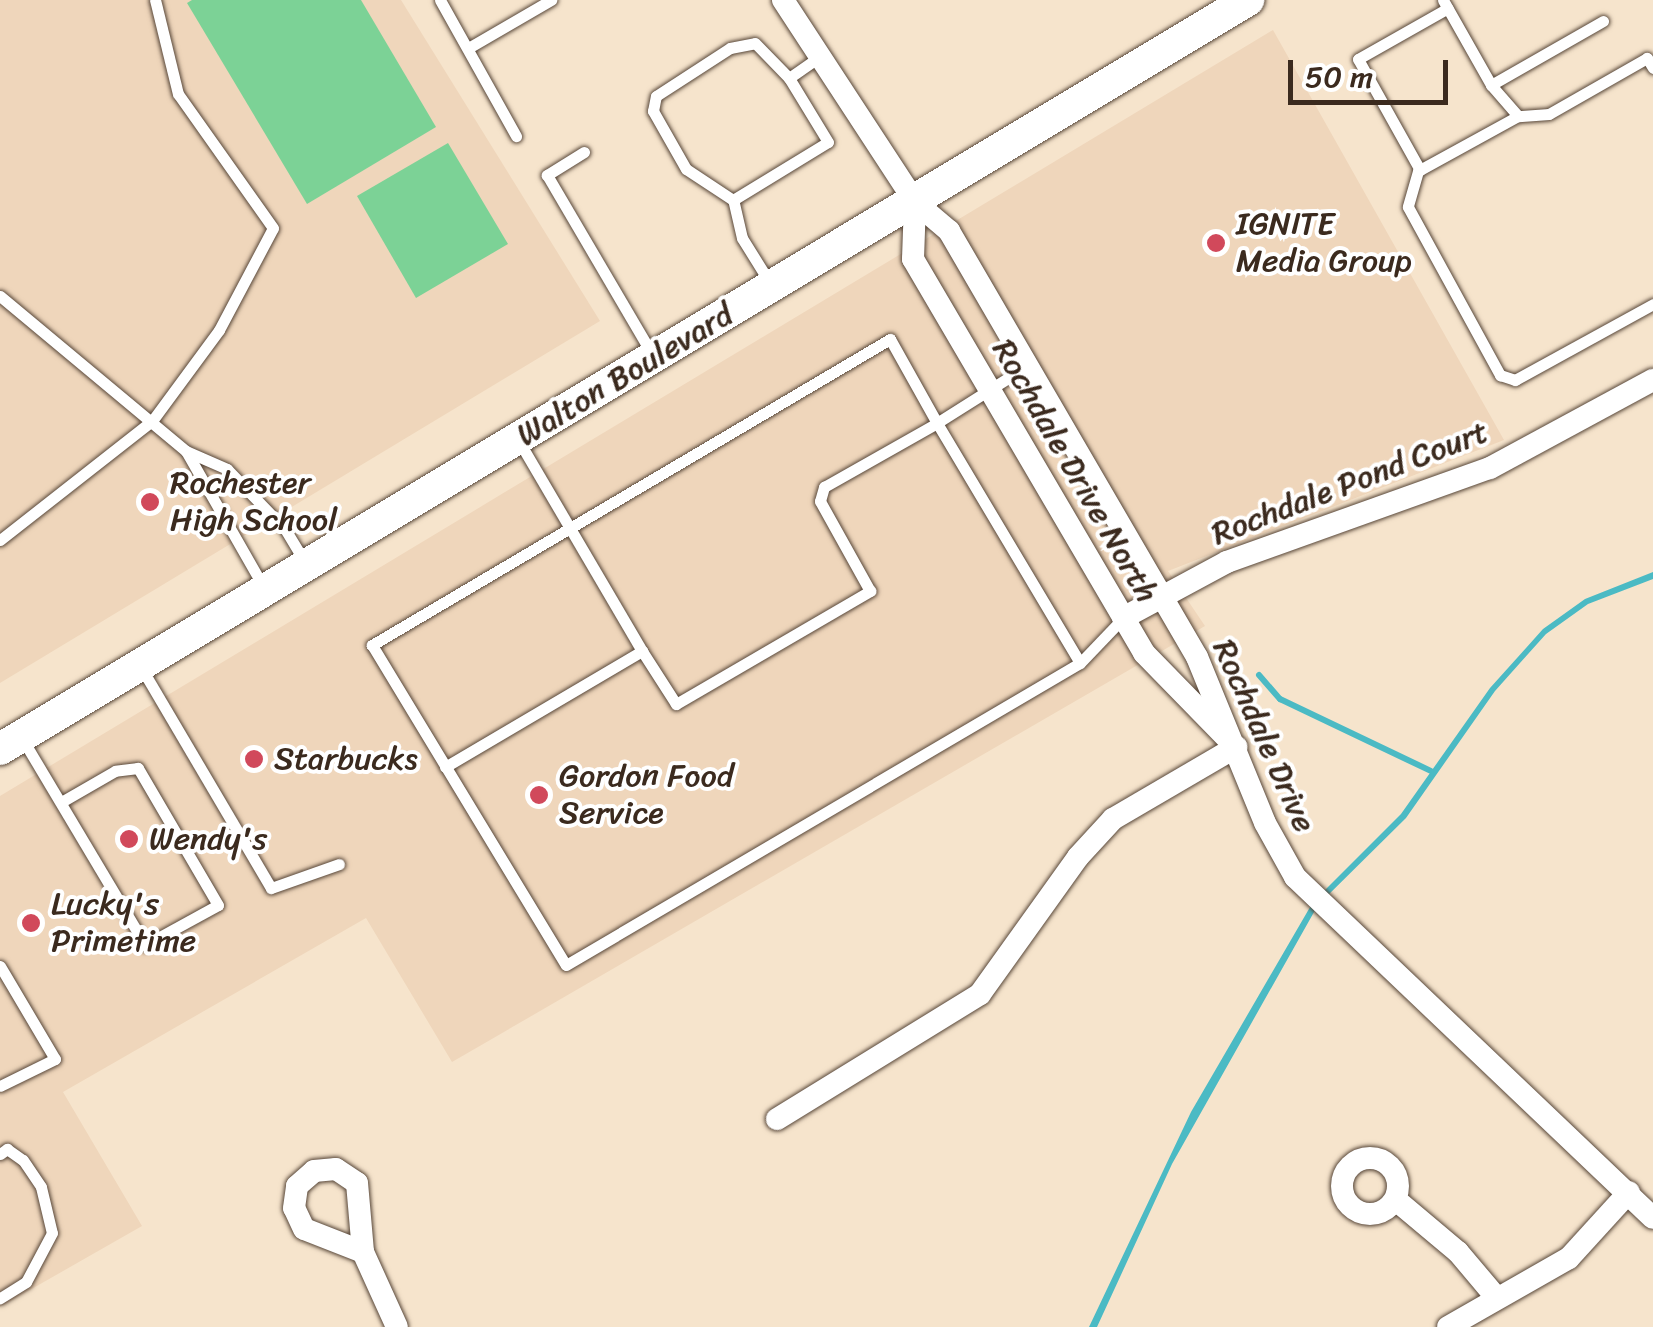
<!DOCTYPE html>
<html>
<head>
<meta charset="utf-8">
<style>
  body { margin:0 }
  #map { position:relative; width:1653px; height:1327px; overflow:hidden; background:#f6e4cc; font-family:Sriracha,sans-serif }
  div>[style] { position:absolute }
  .built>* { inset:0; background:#efd6bb }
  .green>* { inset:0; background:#7cd296 }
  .water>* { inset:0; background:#4bbac4 }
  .stream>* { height:6px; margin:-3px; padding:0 3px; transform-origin:3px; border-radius:3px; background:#4bbac4 }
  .roads { filter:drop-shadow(0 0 2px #574638) drop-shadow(0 0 2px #574638) }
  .service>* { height:11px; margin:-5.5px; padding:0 5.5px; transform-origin:5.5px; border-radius:5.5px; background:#fff }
  .minor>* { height:22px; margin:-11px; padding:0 11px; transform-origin:11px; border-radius:11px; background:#fff }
  .minor>.ring { margin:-11px; padding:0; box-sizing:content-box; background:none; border:22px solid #fff; border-radius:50% }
  .secondary>* { height:32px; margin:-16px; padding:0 16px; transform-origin:16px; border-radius:16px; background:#fff }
  .dots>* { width:28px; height:28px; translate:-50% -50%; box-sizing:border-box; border:5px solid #fff; border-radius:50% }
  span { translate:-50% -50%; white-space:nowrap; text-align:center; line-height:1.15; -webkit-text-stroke:8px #fff; paint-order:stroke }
  .poi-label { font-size:32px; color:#3b2a1e }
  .left { translate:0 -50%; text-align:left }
  .street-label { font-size:32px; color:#3b2a1e }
  .scale { position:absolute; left:1288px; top:60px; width:160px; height:45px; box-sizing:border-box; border:5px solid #3b2a1e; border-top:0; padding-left:12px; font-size:30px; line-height:35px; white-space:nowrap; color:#3b2a1e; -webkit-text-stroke:8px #fff; paint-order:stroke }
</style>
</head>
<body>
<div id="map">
  <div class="built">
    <i style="clip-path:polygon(0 0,401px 0,600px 321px,0 683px)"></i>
    <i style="clip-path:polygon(1273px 30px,1504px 440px,1168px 571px,1205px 626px,452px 1062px,366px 918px,63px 1092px,142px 1226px,0 1307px,0 796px)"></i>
  </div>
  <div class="green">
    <i style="clip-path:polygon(192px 0,361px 0,436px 127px,307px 204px,187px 3px)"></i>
    <i style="clip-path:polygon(448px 143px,508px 244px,416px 298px,357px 196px)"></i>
  </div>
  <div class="water">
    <i style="clip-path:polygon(1653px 572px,1653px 579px,1588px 604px,1546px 634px,1495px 691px,1406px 818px,1318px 905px,1172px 1164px,1097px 1327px,1089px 1327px,1191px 1112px,1313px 902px,1401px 814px,1490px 688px,1543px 629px,1585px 599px)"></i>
  </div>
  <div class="stream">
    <i style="left:1259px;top:675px;width:32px;rotate:49deg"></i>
    <i style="left:1280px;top:699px;width:167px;rotate:25.5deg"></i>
  </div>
  <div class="roads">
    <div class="service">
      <i style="left:440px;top:0;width:156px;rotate:60.8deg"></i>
      <i style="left:1443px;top:0;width:98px;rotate:60.5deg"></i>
      <i style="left:1491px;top:85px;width:41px;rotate:48.9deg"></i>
      <i style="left:470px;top:47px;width:94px;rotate:-30.1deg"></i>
      <i style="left:1653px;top:68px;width:12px;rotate:-121deg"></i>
      <i style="left:1647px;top:58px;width:113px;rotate:150.3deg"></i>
      <i style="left:1549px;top:114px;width:31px;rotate:176deg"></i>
      <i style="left:1518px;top:116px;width:114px;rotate:151.2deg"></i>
      <i style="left:1418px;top:171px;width:37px;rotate:106deg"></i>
      <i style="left:1408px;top:207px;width:192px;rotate:61.3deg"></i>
      <i style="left:1500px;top:375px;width:16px;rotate:18deg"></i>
      <i style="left:1515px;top:380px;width:158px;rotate:-28.8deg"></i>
      <i style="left:1491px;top:85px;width:129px;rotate:-29.7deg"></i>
      <i style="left:584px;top:152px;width:44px;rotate:148.1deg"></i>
      <i style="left:547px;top:175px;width:208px;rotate:59.6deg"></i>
      <i style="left:1420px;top:170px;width:127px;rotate:-119.2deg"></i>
      <i style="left:1358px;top:59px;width:103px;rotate:-29.5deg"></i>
      <i style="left:733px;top:200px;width:56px;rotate:-146.6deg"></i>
      <i style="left:686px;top:169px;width:67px;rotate:-119.6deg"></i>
      <i style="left:653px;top:111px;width:15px;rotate:-79deg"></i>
      <i style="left:656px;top:96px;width:88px;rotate:-33deg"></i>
      <i style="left:730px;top:48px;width:25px;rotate:-11deg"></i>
      <i style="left:755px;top:43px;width:49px;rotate:45.8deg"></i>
      <i style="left:770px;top:283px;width:53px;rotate:-121.9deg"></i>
      <i style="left:742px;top:238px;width:39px;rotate:-103deg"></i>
      <i style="left:733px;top:200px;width:111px;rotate:-31.4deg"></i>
      <i style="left:828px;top:142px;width:75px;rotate:-121.4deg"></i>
      <i style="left:789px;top:78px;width:38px;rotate:-35deg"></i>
      <i style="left:0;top:296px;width:242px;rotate:39.8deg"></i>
      <i style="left:186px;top:451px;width:45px;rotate:23.7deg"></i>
      <i style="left:227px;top:469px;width:83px;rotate:46deg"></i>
      <i style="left:285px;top:529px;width:41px;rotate:59deg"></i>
      <i style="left:1027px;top:366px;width:107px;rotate:147.7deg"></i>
      <i style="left:937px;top:423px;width:96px;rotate:-119.2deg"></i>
      <i style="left:890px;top:339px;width:602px;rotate:149.43deg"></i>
      <i style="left:372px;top:645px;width:374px;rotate:58.8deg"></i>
      <i style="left:566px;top:965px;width:596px;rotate:-30.44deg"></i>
      <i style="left:1080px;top:663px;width:62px;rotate:-46.3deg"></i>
      <i style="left:520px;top:443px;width:241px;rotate:59.6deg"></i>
      <i style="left:186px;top:451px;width:155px;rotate:60.3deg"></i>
      <i style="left:0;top:540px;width:193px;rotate:-38.1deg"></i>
      <i style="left:152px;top:421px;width:113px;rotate:-53.6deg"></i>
      <i style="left:219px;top:330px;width:115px;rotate:-62.1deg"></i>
      <i style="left:273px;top:228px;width:164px;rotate:-125.3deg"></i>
      <i style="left:178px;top:94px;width:97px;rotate:-103.7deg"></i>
      <i style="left:142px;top:669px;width:254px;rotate:59.5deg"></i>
      <i style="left:271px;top:888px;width:72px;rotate:-19.4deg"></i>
      <i style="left:23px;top:740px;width:239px;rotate:59.2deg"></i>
      <i style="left:145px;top:945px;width:83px;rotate:-28.7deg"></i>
      <i style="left:218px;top:905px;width:159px;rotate:-120.3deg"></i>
      <i style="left:138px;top:768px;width:23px;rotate:173deg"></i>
      <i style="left:115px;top:771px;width:62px;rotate:150.1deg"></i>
      <i style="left:445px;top:767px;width:229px;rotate:-30.5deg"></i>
      <i style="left:642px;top:651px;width:63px;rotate:57.3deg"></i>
      <i style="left:676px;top:704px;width:225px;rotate:-30.2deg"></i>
      <i style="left:870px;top:591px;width:103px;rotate:-119.1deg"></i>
      <i style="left:820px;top:501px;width:15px;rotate:-74deg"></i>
      <i style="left:824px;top:487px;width:130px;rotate:-29.5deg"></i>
      <i style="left:937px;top:423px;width:279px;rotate:59.2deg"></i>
      <i style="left:0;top:966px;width:108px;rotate:59.4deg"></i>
      <i style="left:55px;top:1059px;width:61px;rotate:153.9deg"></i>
      <i style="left:0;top:1154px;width:9px;rotate:-36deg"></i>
      <i style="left:7px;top:1149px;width:19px;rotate:35deg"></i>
      <i style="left:23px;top:1160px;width:32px;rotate:56deg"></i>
      <i style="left:41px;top:1187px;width:47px;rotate:76.6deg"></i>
      <i style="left:52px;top:1233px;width:55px;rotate:118deg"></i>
      <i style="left:26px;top:1282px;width:31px;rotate:148deg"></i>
    </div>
    <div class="minor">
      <i style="left:783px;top:0;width:241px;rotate:56.8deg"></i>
      <i style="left:915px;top:202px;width:45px;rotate:40.5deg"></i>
      <i style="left:949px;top:231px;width:493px;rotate:59.8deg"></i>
      <i style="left:1197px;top:657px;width:179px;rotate:67.7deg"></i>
      <i style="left:1265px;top:823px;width:62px;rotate:60.9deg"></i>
      <i style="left:1295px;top:877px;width:494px;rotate:43.6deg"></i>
      <i style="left:915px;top:202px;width:57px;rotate:92deg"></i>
      <i style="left:913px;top:259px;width:457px;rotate:59.6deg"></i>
      <i style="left:1144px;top:653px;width:117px;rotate:45.7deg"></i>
      <i style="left:1123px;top:618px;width:118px;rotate:-28.3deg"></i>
      <i style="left:1227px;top:562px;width:279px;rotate:-19.7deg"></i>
      <i style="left:1490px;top:468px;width:185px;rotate:-28.4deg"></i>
      <i style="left:777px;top:1119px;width:238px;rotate:-31.6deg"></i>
      <i style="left:980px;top:994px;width:168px;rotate:-54.4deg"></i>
      <i style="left:1078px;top:857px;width:52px;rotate:-47.4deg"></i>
      <i style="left:1113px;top:819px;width:143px;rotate:-30.3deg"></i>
      <i class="ring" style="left:1342px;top:1158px;width:34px;height:34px"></i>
      <i style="left:1396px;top:1200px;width:81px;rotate:40deg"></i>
      <i style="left:1458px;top:1252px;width:59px;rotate:49.8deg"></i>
      <i style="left:363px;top:1252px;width:63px;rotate:-158.7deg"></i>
      <i style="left:304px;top:1229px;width:23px;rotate:-115deg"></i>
      <i style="left:294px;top:1208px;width:22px;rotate:-82deg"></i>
      <i style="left:297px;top:1186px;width:23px;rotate:-41deg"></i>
      <i style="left:314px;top:1171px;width:22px;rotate:-5deg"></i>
      <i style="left:336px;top:1169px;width:25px;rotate:34deg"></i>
      <i style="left:357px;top:1183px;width:69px;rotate:85deg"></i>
      <i style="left:363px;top:1252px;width:82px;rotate:65.6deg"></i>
      <i style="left:1448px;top:1327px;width:139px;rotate:-29.7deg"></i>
      <i style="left:1569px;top:1258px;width:89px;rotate:-47.7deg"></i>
    </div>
    <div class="secondary">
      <i style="left:0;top:749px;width:1456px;rotate:-30.97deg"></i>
    </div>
  </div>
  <div class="dots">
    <i style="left:1216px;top:243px;background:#d1495b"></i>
    <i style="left:150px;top:502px;background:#d1495b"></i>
    <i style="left:254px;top:759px;background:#d1495b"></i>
    <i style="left:539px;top:795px;background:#d1495b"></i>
    <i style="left:129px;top:839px;background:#d1495b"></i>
    <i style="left:31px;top:923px;background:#d1495b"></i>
  </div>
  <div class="poi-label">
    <span class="left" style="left:1236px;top:243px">IGNITE<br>Media Group</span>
    <span class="left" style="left:170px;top:502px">Rochester<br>High School</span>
    <span class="left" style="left:274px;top:759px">Starbucks</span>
    <span class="left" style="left:559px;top:795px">Gordon Food<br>Service</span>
    <span class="left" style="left:149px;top:839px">Wendy's</span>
    <span class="left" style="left:51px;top:923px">Lucky's<br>Primetime</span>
  </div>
  <div class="street-label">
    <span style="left:625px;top:375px;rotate:-31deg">Walton Boulevard</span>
    <span style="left:1075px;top:471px;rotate:60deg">Rochdale Drive North</span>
    <span style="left:1350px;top:483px;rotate:-21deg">Rochdale Pond Court</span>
    <span style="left:1264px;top:736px;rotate:66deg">Rochdale Drive</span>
  </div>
  <div class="scale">50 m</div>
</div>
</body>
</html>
